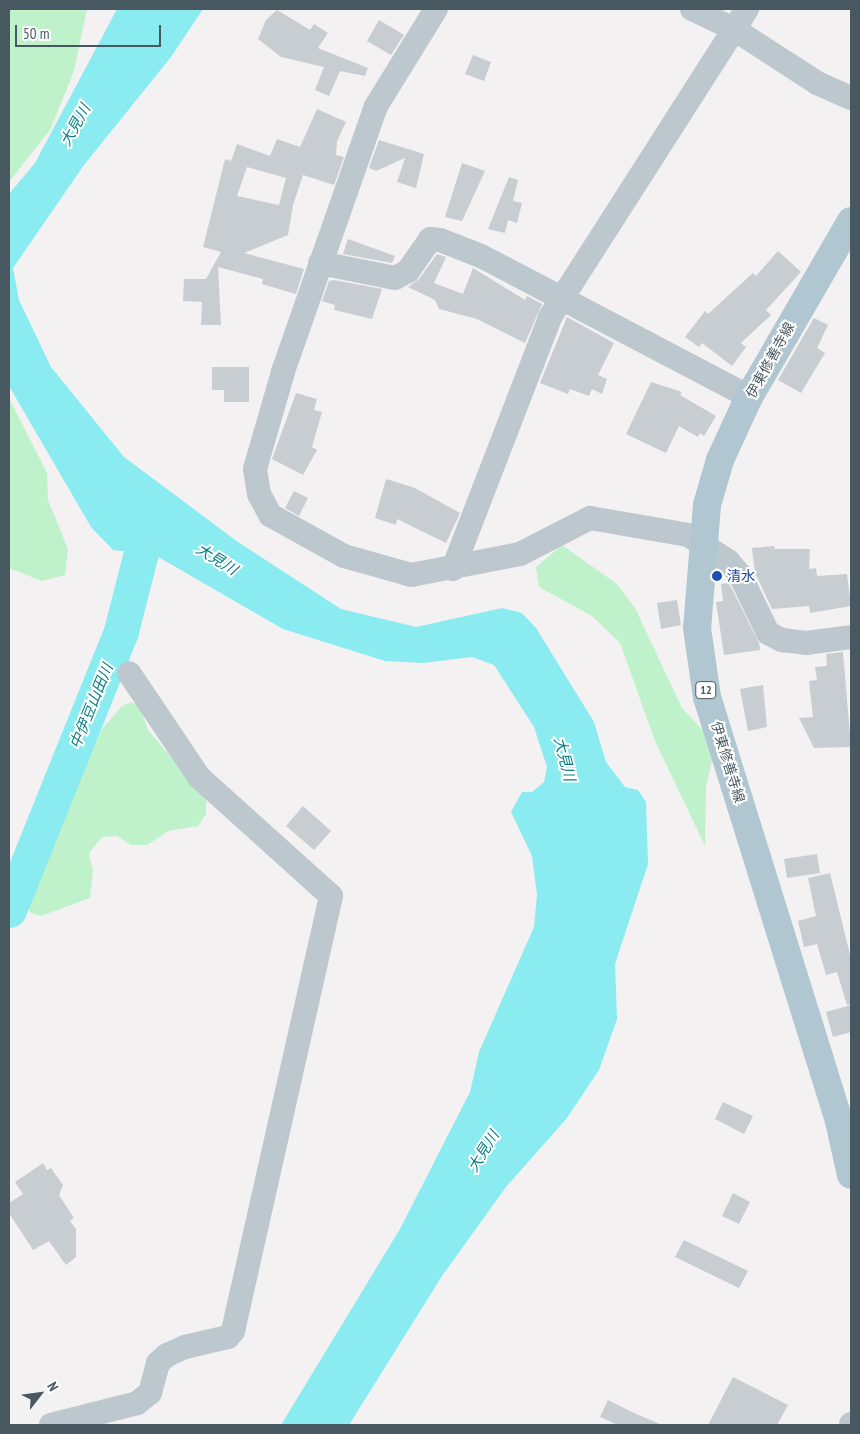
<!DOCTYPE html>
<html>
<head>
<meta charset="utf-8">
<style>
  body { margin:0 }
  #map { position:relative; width:860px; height:1434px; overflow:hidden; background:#f4f1f2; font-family:"PT Sans Narrow","Noto Sans JP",sans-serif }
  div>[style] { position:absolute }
  .green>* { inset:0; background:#bff2cb }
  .water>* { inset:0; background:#8aebf1 }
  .river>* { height:35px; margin:-17.5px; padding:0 17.5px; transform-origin:17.5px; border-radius:17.5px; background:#8aebf1 }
  .building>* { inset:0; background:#c8cdd1 }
  .minor>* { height:24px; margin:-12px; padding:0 12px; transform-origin:12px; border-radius:12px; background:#bcc8ce }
  .major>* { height:28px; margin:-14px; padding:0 14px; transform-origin:14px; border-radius:14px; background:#b0c6d1 }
  .dots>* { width:14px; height:14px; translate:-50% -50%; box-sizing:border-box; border:2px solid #fff; border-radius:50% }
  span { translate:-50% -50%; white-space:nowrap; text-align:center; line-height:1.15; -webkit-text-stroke:4px #fff; paint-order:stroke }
  .shield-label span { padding:1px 4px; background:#fff; border:1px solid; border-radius:4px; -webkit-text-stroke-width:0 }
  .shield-label { font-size:12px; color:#485860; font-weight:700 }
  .street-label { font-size:14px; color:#485860 }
  .transit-label { font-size:14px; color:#164399 }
  .left { translate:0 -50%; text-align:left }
  .water-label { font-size:15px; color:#097e84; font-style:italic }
  .frame { position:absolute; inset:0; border:10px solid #485860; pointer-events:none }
  .north { position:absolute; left:15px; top:1369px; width:50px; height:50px; -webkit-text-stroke:4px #fff; paint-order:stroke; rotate:60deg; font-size:14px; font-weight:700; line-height:20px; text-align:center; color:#485860 }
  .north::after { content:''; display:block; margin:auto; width:18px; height:22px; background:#485860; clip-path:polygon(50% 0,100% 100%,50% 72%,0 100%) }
  .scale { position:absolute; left:15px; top:25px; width:146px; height:22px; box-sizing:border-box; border:2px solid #485860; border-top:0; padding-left:6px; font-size:15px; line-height:18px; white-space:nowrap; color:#485860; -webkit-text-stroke:4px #fff; paint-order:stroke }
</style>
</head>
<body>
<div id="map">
  <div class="green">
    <i style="clip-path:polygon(9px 9px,87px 9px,74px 71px,50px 130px,9px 182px)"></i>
    <i style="clip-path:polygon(9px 398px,47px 473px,48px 500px,68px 549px,65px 575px,42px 581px,9px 568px)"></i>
    <i style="clip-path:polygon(562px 545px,617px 584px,635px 608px,682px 708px,706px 734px,712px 760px,706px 787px,705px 846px,655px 741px,620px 643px,592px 616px,539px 587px,536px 567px)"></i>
    <i style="clip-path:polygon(131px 702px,140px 707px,148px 730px,206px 799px,206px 814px,198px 826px,168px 831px,147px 845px,131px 845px,117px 836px,102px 837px,89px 853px,93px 871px,90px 898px,41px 916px,31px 913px,24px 901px,27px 881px,50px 841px,61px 807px,71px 797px,102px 729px,122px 706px)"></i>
  </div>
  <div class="water">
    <i style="clip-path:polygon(117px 9px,203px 9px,171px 57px,84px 165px,13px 268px,19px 300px,51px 367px,124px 457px,238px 542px,341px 609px,416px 627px,502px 608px,522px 613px,536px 628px,594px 722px,606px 762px,625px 787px,638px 790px,646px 802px,648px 864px,615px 964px,617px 1019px,599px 1070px,567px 1118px,506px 1187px,442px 1276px,349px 1425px,281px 1425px,400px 1229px,470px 1092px,479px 1052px,534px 927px,537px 895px,532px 856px,511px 812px,522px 792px,532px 792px,544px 782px,547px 767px,534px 727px,494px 665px,472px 657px,423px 663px,385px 661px,283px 629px,155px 555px,113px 550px,91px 527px,9px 386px,9px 194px,35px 163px)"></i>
  </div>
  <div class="river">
    <i style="left:9px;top:910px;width:301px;rotate:-68.1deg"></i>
    <i style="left:121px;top:631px;width:97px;rotate:-75.7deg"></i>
    <i style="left:145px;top:537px;width:31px;rotate:-92deg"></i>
  </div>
  <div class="building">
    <i style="clip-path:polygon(277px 10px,310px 30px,314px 24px,328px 33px,318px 48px,368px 68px,365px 76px,340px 71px,329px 96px,315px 90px,324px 67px,281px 57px,258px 39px,266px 20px)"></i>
    <i style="clip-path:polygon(379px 20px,404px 35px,391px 55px,367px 41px)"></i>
    <i style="clip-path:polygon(473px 55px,491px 62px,484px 81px,465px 74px)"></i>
    <i style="clip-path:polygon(evenodd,317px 109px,346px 122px,337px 141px,336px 155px,344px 157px,334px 185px,303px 175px,293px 205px,288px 235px,244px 253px,304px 269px,296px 294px,262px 284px,263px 279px,218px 267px,221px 325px,201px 325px,202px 302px,183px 301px,184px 279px,206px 279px,221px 252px,203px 247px,225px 159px,231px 161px,237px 144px,270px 156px,277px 139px,300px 147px,317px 109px,247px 167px,286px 178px,279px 205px,237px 196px,247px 167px)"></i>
    <i style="clip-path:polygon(379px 140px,424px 154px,416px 188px,397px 182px,405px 158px,376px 171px,369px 168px)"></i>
    <i style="clip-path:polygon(462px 163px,485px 171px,462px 221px,445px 217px)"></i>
    <i style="clip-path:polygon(509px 177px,518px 180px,513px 201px,522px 203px,517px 223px,508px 220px,505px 233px,488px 229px)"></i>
    <i style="clip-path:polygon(348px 239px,395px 256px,392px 263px,343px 254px)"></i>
    <i style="clip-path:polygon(778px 251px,801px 272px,766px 310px,771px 315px,741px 343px,746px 347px,732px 366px,702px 343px,699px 347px,685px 337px,705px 311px,708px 314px,753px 273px,756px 276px)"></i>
    <i style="clip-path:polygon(437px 254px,446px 257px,434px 283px,463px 294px,473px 268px,525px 300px,527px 296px,542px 304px,525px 343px,477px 319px,439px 309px,435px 300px,408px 287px,419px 279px)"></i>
    <i style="clip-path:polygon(334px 280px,382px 289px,372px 319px,334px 310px,335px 305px,322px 301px,329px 281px)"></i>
    <i style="clip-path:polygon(567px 317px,614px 343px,598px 375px,607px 379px,602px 394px,592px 389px,589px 396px,570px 389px,568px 394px,540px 383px)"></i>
    <i style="clip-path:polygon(814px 318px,828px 325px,817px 348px,825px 353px,801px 393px,778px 380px)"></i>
    <i style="clip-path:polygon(212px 367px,249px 367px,249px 402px,224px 402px,224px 390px,212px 390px)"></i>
    <i style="clip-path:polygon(651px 382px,682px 392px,680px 395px,716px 416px,704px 436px,700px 433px,698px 437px,679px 426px,666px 453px,626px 434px)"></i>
    <i style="clip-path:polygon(296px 393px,317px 399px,314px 410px,322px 412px,312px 447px,317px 450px,303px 475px,272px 459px)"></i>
    <i style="clip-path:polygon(386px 479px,415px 488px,460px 513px,446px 543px,397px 519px,396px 525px,375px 518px)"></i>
    <i style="clip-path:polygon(294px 491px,308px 498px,299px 516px,285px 508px)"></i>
    <i style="clip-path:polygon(774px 546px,775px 549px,810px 549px,809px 569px,816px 568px,817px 576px,847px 574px,851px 606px,810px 613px,809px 606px,772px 609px,755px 573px,752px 548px)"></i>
    <i style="clip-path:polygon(729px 583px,759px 643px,760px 650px,724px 655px,716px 602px,723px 601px,721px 584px)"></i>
    <i style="clip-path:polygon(677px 600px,681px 625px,661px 629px,657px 603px)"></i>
    <i style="clip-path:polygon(843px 652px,851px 747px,814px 748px,799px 718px,813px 717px,809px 681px,817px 680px,815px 667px,827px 666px,826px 654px)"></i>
    <i style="clip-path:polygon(763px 685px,767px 727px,748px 731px,740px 689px)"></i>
    <i style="clip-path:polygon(303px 806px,331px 831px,314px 850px,286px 826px)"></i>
    <i style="clip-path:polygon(817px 854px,820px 873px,787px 878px,784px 859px)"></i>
    <i style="clip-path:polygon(830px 873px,851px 959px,851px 1004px,847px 1005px,837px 972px,826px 975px,817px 944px,804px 947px,798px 921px,816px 916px,808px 878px)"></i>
    <i style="clip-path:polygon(851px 1005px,851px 1032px,833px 1037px,826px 1012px)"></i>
    <i style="clip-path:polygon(723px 1102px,753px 1116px,744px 1134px,715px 1119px)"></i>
    <i style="clip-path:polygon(43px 1163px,47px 1170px,51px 1168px,63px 1185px,59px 1195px,74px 1218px,70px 1221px,76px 1229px,76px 1257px,66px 1265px,49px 1241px,33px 1250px,9px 1213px,9px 1203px,23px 1194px,15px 1182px)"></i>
    <i style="clip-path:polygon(733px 1193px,750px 1202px,739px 1224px,722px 1216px)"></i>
    <i style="clip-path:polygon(684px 1240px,748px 1271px,739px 1288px,675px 1257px)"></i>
    <i style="clip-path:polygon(733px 1377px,788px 1405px,777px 1425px,708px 1425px)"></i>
    <i style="clip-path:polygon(608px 1400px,634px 1413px,662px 1425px,618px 1425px,600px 1417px)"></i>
  </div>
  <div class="minor">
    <i style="left:436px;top:9px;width:114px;rotate:121.7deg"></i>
    <i style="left:376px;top:106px;width:282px;rotate:109.3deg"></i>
    <i style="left:283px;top:372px;width:101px;rotate:106.1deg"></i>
    <i style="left:255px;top:469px;width:25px;rotate:81deg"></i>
    <i style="left:259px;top:494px;width:24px;rotate:62deg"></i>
    <i style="left:270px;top:515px;width:85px;rotate:29deg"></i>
    <i style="left:344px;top:556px;width:70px;rotate:15.8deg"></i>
    <i style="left:411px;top:575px;width:111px;rotate:-10.9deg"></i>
    <i style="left:520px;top:554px;width:79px;rotate:-27.2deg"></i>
    <i style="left:590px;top:518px;width:99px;rotate:9.8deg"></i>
    <i style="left:688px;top:535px;width:48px;rotate:33deg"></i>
    <i style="left:728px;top:561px;width:18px;rotate:49deg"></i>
    <i style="left:740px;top:575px;width:64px;rotate:64.2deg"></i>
    <i style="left:768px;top:633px;width:16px;rotate:27deg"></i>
    <i style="left:782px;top:640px;width:24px;rotate:7deg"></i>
    <i style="left:806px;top:643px;width:45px;rotate:-7.6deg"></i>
    <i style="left:692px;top:9px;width:47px;rotate:25.5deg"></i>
    <i style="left:734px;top:29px;width:99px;rotate:33deg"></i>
    <i style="left:817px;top:83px;width:37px;rotate:24deg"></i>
    <i style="left:320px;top:263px;width:76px;rotate:11.3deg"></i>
    <i style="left:395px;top:278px;width:15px;rotate:-28deg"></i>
    <i style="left:408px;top:271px;width:39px;rotate:-55deg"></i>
    <i style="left:430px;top:239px;width:10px;rotate:6deg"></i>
    <i style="left:440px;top:240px;width:44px;rotate:21.3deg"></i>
    <i style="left:481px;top:256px;width:303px;rotate:27.7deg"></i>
    <i style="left:453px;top:569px;width:270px;rotate:-68.9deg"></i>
    <i style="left:550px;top:317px;width:366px;rotate:-57.4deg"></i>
    <i style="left:51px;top:1425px;width:89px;rotate:-14.3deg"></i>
    <i style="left:137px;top:1403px;width:16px;rotate:-38deg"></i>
    <i style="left:150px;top:1393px;width:31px;rotate:-75deg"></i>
    <i style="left:158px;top:1363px;width:12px;rotate:-42deg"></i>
    <i style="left:167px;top:1355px;width:20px;rotate:-24deg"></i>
    <i style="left:185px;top:1347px;width:44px;rotate:-13.1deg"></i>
    <i style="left:228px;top:1337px;width:8px;rotate:-50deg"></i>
    <i style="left:233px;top:1331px;width:446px;rotate:-77.3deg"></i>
    <i style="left:331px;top:896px;width:178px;rotate:-138deg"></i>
    <i style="left:199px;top:777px;width:125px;rotate:-123.9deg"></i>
    <i style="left:851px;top:1425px;width:1px;rotate:-90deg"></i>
  </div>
  <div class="major">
    <i style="left:851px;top:221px;width:203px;rotate:120.1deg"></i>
    <i style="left:749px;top:397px;width:69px;rotate:114.7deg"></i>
    <i style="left:720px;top:460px;width:47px;rotate:106.1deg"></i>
    <i style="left:707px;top:505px;width:123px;rotate:94.6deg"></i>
    <i style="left:697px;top:628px;width:70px;rotate:81.8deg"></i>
    <i style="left:707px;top:697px;width:444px;rotate:72.7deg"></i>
    <i style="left:839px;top:1121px;width:55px;rotate:77.5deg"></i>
  </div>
  <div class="dots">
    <i style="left:717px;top:576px;background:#1a4fb4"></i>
  </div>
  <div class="shield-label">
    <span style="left:706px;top:690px">12</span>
  </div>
  <div class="street-label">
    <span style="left:770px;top:360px;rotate:-61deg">伊東修善寺線</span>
    <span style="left:728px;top:762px;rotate:73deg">伊東修善寺線</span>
  </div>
  <div class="transit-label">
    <span class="left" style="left:727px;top:576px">清水</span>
  </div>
  <div class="water-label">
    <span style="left:75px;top:125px;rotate:-61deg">大見川</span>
    <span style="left:217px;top:559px;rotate:32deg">大見川</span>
    <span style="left:91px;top:706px;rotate:-68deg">中伊豆山田川</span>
    <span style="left:565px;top:759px;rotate:76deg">大見川</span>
    <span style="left:483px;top:1151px;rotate:-58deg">大見川</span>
  </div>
  <div class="frame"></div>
  <div class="north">N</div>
  <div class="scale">50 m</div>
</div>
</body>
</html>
